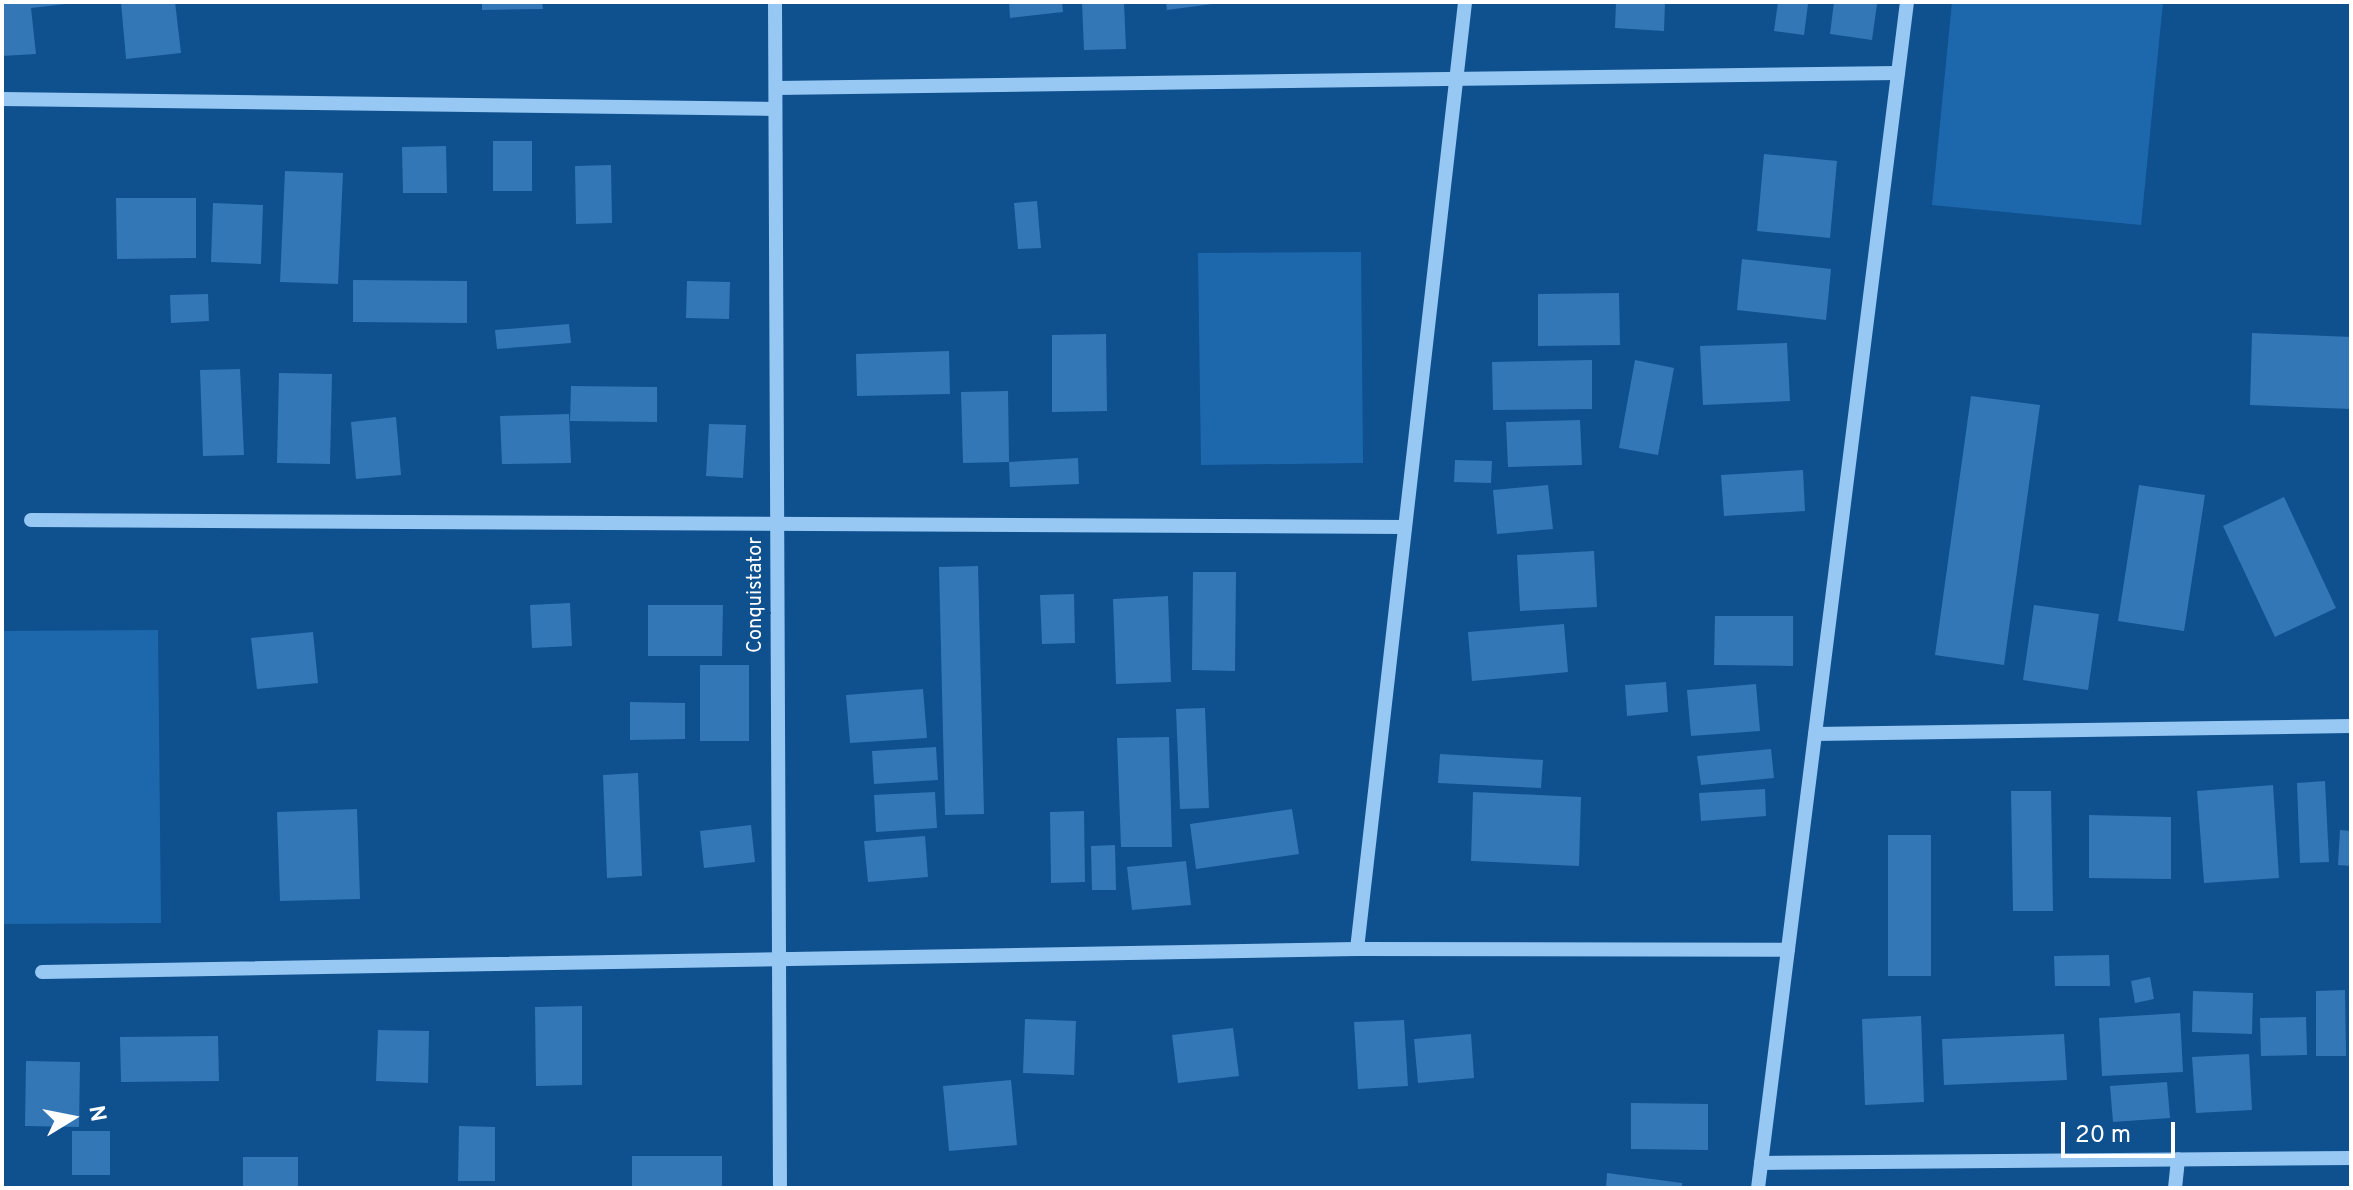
<!DOCTYPE html>
<html>
<head>
<meta charset="utf-8">
<style>
  body { margin:0 }
  #map { position:relative; width:2353px; height:1190px; overflow:hidden; background:#0f508f; font-family:Overpass,sans-serif }
  div>[style] { position:absolute }
  .green>* { inset:0; background:#1d68ad }
  .building>* { inset:0; background:#3377b7 }
  .minor>* { height:14px; margin:-7px; padding:0 7px; transform-origin:7px; border-radius:7px; background:#97c8f3 }
  span { translate:-50% -50%; white-space:nowrap; text-align:center; line-height:1.15; -webkit-text-stroke:8px #0f508f; paint-order:stroke }
  .street-label { font-size:20px; color:#fff }
  .frame { position:absolute; inset:0; border:4px solid #fff; pointer-events:none }
  .north { position:absolute; left:32px; top:1078px; width:80px; height:80px; -webkit-text-stroke:6px #0f508f; paint-order:stroke; rotate:80deg; font-size:22px; font-weight:700; line-height:32px; text-align:center; color:#fff }
  .north::after { content:''; display:block; margin:auto; width:28px; height:36px; background:#fff; clip-path:polygon(50% 0,100% 100%,50% 72%,0 100%) }
  .scale { position:absolute; left:2061px; top:1122px; width:114px; height:36px; box-sizing:border-box; border:4px solid #fff; border-top:0; padding-left:10px; font-size:24px; line-height:28px; white-space:nowrap; color:#fff; -webkit-text-stroke:6px #0f508f; paint-order:stroke }
</style>
</head>
<body>
<div id="map">
  <div class="green">
    <i style="clip-path:polygon(1952px 2px,2163px 2px,2141px 225px,1932px 205px)"></i>
    <i style="clip-path:polygon(1361px 252px,1363px 463px,1201px 465px,1198px 253px)"></i>
    <i style="clip-path:polygon(158px 630px,161px 923px,2px 924px,2px 631px)"></i>
  </div>
  <div class="building">
    <i style="clip-path:polygon(2px 2px,66px 2px,66px 4px,31px 8px,36px 54px,2px 56px)"></i>
    <i style="clip-path:polygon(121px 2px,175px 2px,181px 53px,126px 59px)"></i>
    <i style="clip-path:polygon(482px 2px,542px 2px,543px 9px,482px 10px)"></i>
    <i style="clip-path:polygon(1009px 2px,1062px 2px,1063px 12px,1010px 18px)"></i>
    <i style="clip-path:polygon(1082px 2px,1124px 2px,1126px 49px,1084px 50px)"></i>
    <i style="clip-path:polygon(1166px 2px,1213px 2px,1213px 4px,1167px 10px)"></i>
    <i style="clip-path:polygon(1616px 2px,1665px 2px,1664px 31px,1615px 28px)"></i>
    <i style="clip-path:polygon(1778px 2px,1808px 4px,1804px 35px,1774px 31px)"></i>
    <i style="clip-path:polygon(1834px 2px,1877px 4px,1872px 40px,1830px 34px)"></i>
    <i style="clip-path:polygon(493px 141px,532px 141px,532px 191px,493px 191px)"></i>
    <i style="clip-path:polygon(446px 146px,447px 193px,403px 193px,402px 147px)"></i>
    <i style="clip-path:polygon(1764px 154px,1837px 161px,1830px 238px,1757px 231px)"></i>
    <i style="clip-path:polygon(611px 165px,612px 223px,576px 224px,575px 166px)"></i>
    <i style="clip-path:polygon(285px 171px,343px 173px,338px 284px,280px 282px)"></i>
    <i style="clip-path:polygon(116px 198px,196px 198px,196px 258px,117px 259px)"></i>
    <i style="clip-path:polygon(1037px 201px,1041px 248px,1018px 249px,1014px 203px)"></i>
    <i style="clip-path:polygon(213px 203px,263px 205px,261px 264px,211px 262px)"></i>
    <i style="clip-path:polygon(1742px 259px,1831px 269px,1826px 320px,1737px 310px)"></i>
    <i style="clip-path:polygon(353px 280px,467px 281px,467px 323px,353px 322px)"></i>
    <i style="clip-path:polygon(687px 281px,730px 282px,729px 319px,686px 318px)"></i>
    <i style="clip-path:polygon(1619px 293px,1620px 345px,1538px 346px,1538px 294px)"></i>
    <i style="clip-path:polygon(208px 294px,209px 321px,171px 323px,170px 295px)"></i>
    <i style="clip-path:polygon(569px 324px,571px 343px,497px 349px,495px 330px)"></i>
    <i style="clip-path:polygon(2252px 333px,2351px 337px,2351px 409px,2250px 405px)"></i>
    <i style="clip-path:polygon(1106px 334px,1107px 411px,1052px 412px,1052px 335px)"></i>
    <i style="clip-path:polygon(1787px 343px,1790px 401px,1703px 405px,1700px 346px)"></i>
    <i style="clip-path:polygon(949px 351px,950px 394px,857px 396px,856px 354px)"></i>
    <i style="clip-path:polygon(1592px 360px,1592px 409px,1493px 410px,1492px 362px)"></i>
    <i style="clip-path:polygon(1635px 360px,1674px 368px,1658px 455px,1619px 448px)"></i>
    <i style="clip-path:polygon(240px 369px,244px 455px,203px 456px,200px 370px)"></i>
    <i style="clip-path:polygon(279px 373px,332px 374px,330px 464px,277px 463px)"></i>
    <i style="clip-path:polygon(571px 386px,657px 387px,657px 422px,570px 421px)"></i>
    <i style="clip-path:polygon(1008px 391px,1009px 462px,963px 463px,961px 392px)"></i>
    <i style="clip-path:polygon(1971px 396px,2040px 405px,2004px 665px,1935px 655px)"></i>
    <i style="clip-path:polygon(569px 414px,571px 463px,502px 464px,500px 416px)"></i>
    <i style="clip-path:polygon(396px 417px,401px 475px,356px 479px,351px 422px)"></i>
    <i style="clip-path:polygon(1580px 420px,1582px 465px,1508px 467px,1506px 422px)"></i>
    <i style="clip-path:polygon(709px 424px,746px 425px,743px 478px,706px 476px)"></i>
    <i style="clip-path:polygon(1078px 458px,1079px 484px,1010px 487px,1009px 462px)"></i>
    <i style="clip-path:polygon(1455px 460px,1492px 461px,1491px 483px,1454px 482px)"></i>
    <i style="clip-path:polygon(1803px 470px,1805px 511px,1724px 516px,1721px 475px)"></i>
    <i style="clip-path:polygon(1548px 485px,1553px 529px,1497px 534px,1493px 490px)"></i>
    <i style="clip-path:polygon(2139px 485px,2205px 495px,2184px 631px,2118px 621px)"></i>
    <i style="clip-path:polygon(2284px 497px,2336px 608px,2275px 637px,2223px 526px)"></i>
    <i style="clip-path:polygon(1594px 551px,1597px 607px,1520px 611px,1517px 555px)"></i>
    <i style="clip-path:polygon(978px 566px,984px 814px,945px 815px,939px 567px)"></i>
    <i style="clip-path:polygon(1193px 572px,1236px 572px,1235px 671px,1192px 670px)"></i>
    <i style="clip-path:polygon(1074px 594px,1075px 643px,1042px 644px,1040px 595px)"></i>
    <i style="clip-path:polygon(1168px 596px,1171px 682px,1116px 684px,1113px 599px)"></i>
    <i style="clip-path:polygon(570px 603px,572px 646px,532px 648px,530px 605px)"></i>
    <i style="clip-path:polygon(648px 605px,723px 605px,722px 656px,648px 656px)"></i>
    <i style="clip-path:polygon(2034px 605px,2099px 614px,2088px 690px,2023px 680px)"></i>
    <i style="clip-path:polygon(1715px 616px,1793px 616px,1793px 666px,1714px 665px)"></i>
    <i style="clip-path:polygon(1564px 624px,1568px 672px,1472px 681px,1468px 632px)"></i>
    <i style="clip-path:polygon(313px 632px,318px 683px,257px 689px,251px 638px)"></i>
    <i style="clip-path:polygon(700px 665px,749px 665px,749px 741px,700px 741px)"></i>
    <i style="clip-path:polygon(1666px 682px,1668px 712px,1627px 716px,1625px 685px)"></i>
    <i style="clip-path:polygon(1756px 684px,1760px 731px,1691px 736px,1687px 690px)"></i>
    <i style="clip-path:polygon(923px 689px,927px 738px,850px 743px,846px 695px)"></i>
    <i style="clip-path:polygon(630px 702px,685px 703px,685px 739px,630px 740px)"></i>
    <i style="clip-path:polygon(1205px 708px,1209px 808px,1180px 809px,1176px 709px)"></i>
    <i style="clip-path:polygon(1169px 737px,1172px 847px,1121px 847px,1117px 738px)"></i>
    <i style="clip-path:polygon(936px 747px,938px 780px,874px 784px,872px 751px)"></i>
    <i style="clip-path:polygon(1771px 749px,1774px 778px,1701px 785px,1697px 756px)"></i>
    <i style="clip-path:polygon(1440px 754px,1543px 760px,1541px 788px,1438px 783px)"></i>
    <i style="clip-path:polygon(638px 773px,642px 876px,607px 878px,603px 775px)"></i>
    <i style="clip-path:polygon(2325px 781px,2329px 862px,2300px 863px,2297px 783px)"></i>
    <i style="clip-path:polygon(2273px 785px,2279px 878px,2204px 883px,2197px 791px)"></i>
    <i style="clip-path:polygon(1765px 789px,1766px 816px,1701px 821px,1699px 793px)"></i>
    <i style="clip-path:polygon(2011px 791px,2051px 791px,2053px 911px,2013px 911px)"></i>
    <i style="clip-path:polygon(935px 792px,937px 828px,876px 832px,874px 795px)"></i>
    <i style="clip-path:polygon(1473px 792px,1581px 797px,1579px 866px,1471px 861px)"></i>
    <i style="clip-path:polygon(357px 809px,360px 899px,280px 901px,277px 812px)"></i>
    <i style="clip-path:polygon(1292px 809px,1299px 854px,1196px 869px,1190px 824px)"></i>
    <i style="clip-path:polygon(1084px 811px,1085px 882px,1051px 883px,1050px 812px)"></i>
    <i style="clip-path:polygon(2089px 815px,2171px 817px,2171px 879px,2089px 878px)"></i>
    <i style="clip-path:polygon(751px 825px,755px 862px,704px 868px,700px 831px)"></i>
    <i style="clip-path:polygon(2340px 830px,2351px 831px,2351px 866px,2338px 865px)"></i>
    <i style="clip-path:polygon(1888px 835px,1931px 835px,1931px 976px,1888px 976px)"></i>
    <i style="clip-path:polygon(925px 836px,928px 877px,868px 882px,864px 841px)"></i>
    <i style="clip-path:polygon(1115px 845px,1116px 890px,1092px 890px,1091px 846px)"></i>
    <i style="clip-path:polygon(1186px 861px,1191px 905px,1132px 910px,1127px 867px)"></i>
    <i style="clip-path:polygon(2109px 955px,2110px 986px,2055px 986px,2054px 956px)"></i>
    <i style="clip-path:polygon(2150px 977px,2154px 999px,2135px 1003px,2131px 981px)"></i>
    <i style="clip-path:polygon(2345px 990px,2346px 1056px,2316px 1056px,2316px 991px)"></i>
    <i style="clip-path:polygon(2193px 991px,2253px 993px,2252px 1034px,2192px 1032px)"></i>
    <i style="clip-path:polygon(582px 1006px,582px 1085px,536px 1086px,535px 1007px)"></i>
    <i style="clip-path:polygon(2180px 1013px,2183px 1072px,2102px 1076px,2099px 1018px)"></i>
    <i style="clip-path:polygon(1921px 1016px,1924px 1102px,1865px 1105px,1862px 1019px)"></i>
    <i style="clip-path:polygon(2306px 1017px,2307px 1055px,2261px 1056px,2260px 1018px)"></i>
    <i style="clip-path:polygon(1025px 1019px,1076px 1021px,1074px 1075px,1023px 1073px)"></i>
    <i style="clip-path:polygon(1404px 1020px,1408px 1086px,1358px 1089px,1354px 1022px)"></i>
    <i style="clip-path:polygon(1233px 1028px,1239px 1076px,1178px 1083px,1172px 1035px)"></i>
    <i style="clip-path:polygon(378px 1030px,429px 1031px,428px 1083px,376px 1081px)"></i>
    <i style="clip-path:polygon(1471px 1034px,1474px 1078px,1418px 1083px,1414px 1039px)"></i>
    <i style="clip-path:polygon(2064px 1034px,2067px 1080px,1944px 1085px,1942px 1039px)"></i>
    <i style="clip-path:polygon(218px 1036px,219px 1081px,121px 1082px,120px 1037px)"></i>
    <i style="clip-path:polygon(2249px 1054px,2252px 1110px,2196px 1113px,2192px 1057px)"></i>
    <i style="clip-path:polygon(26px 1061px,80px 1062px,79px 1127px,25px 1126px)"></i>
    <i style="clip-path:polygon(1011px 1080px,1017px 1145px,949px 1151px,943px 1086px)"></i>
    <i style="clip-path:polygon(2167px 1082px,2170px 1118px,2113px 1122px,2110px 1086px)"></i>
    <i style="clip-path:polygon(1631px 1103px,1708px 1104px,1708px 1150px,1631px 1149px)"></i>
    <i style="clip-path:polygon(459px 1126px,495px 1127px,495px 1181px,458px 1181px)"></i>
    <i style="clip-path:polygon(72px 1131px,110px 1131px,110px 1175px,72px 1175px)"></i>
    <i style="clip-path:polygon(632px 1156px,722px 1156px,722px 1188px,632px 1188px)"></i>
    <i style="clip-path:polygon(243px 1157px,298px 1157px,298px 1188px,243px 1188px)"></i>
    <i style="clip-path:polygon(1607px 1173px,1682px 1183px,1682px 1188px,1606px 1188px)"></i>
  </div>
  <div class="minor">
    <i style="left:775px;top:2px;width:1186px;rotate:89.76deg"></i>
    <i style="left:776px;top:88px;width:1122px;rotate:-0.77deg"></i>
    <i style="left:2px;top:99px;width:772px;rotate:0.74deg"></i>
    <i style="left:31px;top:520px;width:1374px;rotate:0.29deg"></i>
    <i style="left:1815px;top:734px;width:536px;rotate:-0.86deg"></i>
    <i style="left:1357px;top:949px;width:953px;rotate:-83.49deg"></i>
    <i style="left:42px;top:972px;width:1315px;rotate:-1deg"></i>
    <i style="left:1357px;top:949px;width:431px;rotate:0.1deg"></i>
    <i style="left:1761px;top:1163px;width:590px;rotate:-0.49deg"></i>
    <i style="left:1758px;top:1188px;width:1195px;rotate:-82.84deg"></i>
    <i style="left:2175px;top:1188px;width:29px;rotate:-84deg"></i>
  </div>
  <div class="street-label">
    <span style="left:756px;top:595px;rotate:-90deg">Conquistator</span>
  </div>
  <div class="frame"></div>
  <div class="north">N</div>
  <div class="scale">20 m</div>
</div>
</body>
</html>
